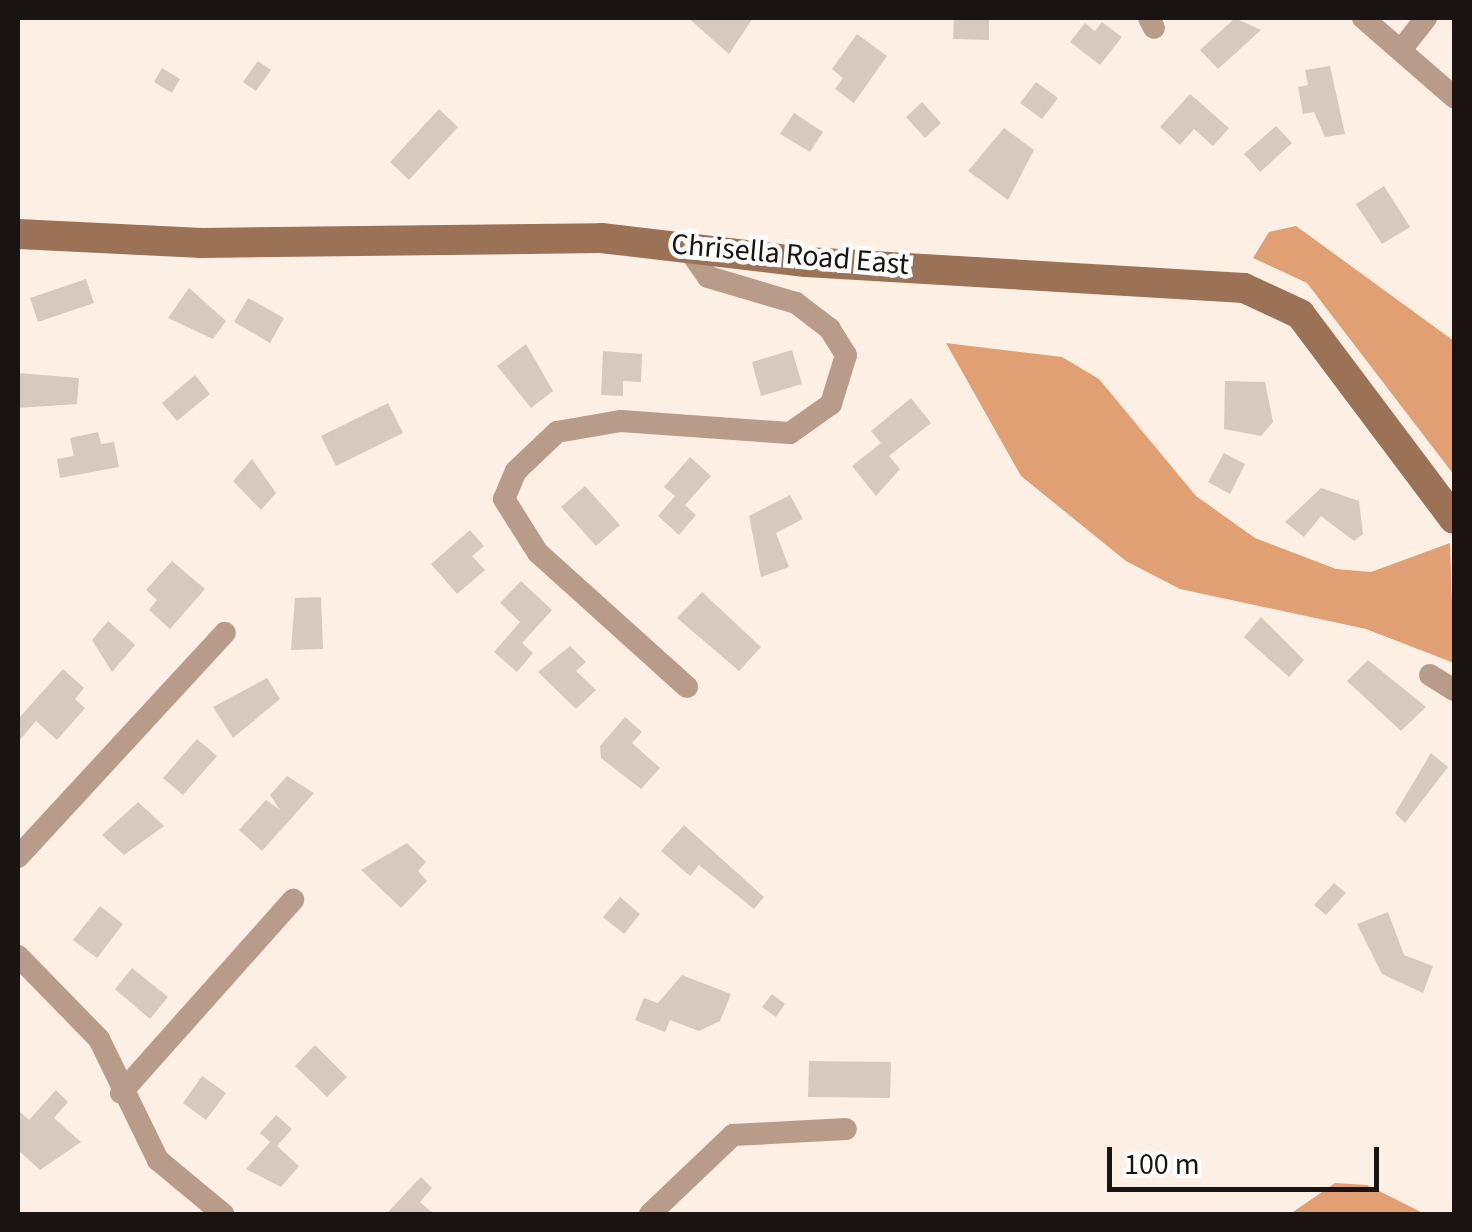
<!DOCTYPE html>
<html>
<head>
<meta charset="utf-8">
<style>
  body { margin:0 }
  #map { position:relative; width:1472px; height:1232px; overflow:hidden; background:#feefe4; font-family:"Source Sans 3",sans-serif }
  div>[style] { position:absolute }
  .forest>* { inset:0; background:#e0a073 }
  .building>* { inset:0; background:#d8c9bf }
  .street>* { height:22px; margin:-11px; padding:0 11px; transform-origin:11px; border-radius:11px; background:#b89c89 }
  .secondary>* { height:30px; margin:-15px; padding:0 15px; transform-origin:15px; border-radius:15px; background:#9b7256 }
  span { translate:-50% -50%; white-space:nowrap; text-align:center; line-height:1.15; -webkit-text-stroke:9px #fff; paint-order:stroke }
  .street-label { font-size:30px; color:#191411 }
  .frame { position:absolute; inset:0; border:20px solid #191411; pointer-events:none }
  .scale { position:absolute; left:1107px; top:1147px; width:272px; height:45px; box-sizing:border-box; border:5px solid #191411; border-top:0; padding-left:12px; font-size:30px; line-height:35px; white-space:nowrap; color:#191411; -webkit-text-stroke:8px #fff; paint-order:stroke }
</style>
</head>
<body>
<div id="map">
  <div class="forest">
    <i style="clip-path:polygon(1296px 226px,1454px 341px,1454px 475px,1307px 283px,1253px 258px,1269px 232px)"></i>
    <i style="clip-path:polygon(946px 343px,1062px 357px,1099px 379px,1196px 496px,1255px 538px,1336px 569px,1371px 572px,1450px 543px,1454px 663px,1366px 629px,1180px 589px,1126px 561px,1021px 476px)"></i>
    <i style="clip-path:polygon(1335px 1183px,1367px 1185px,1425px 1214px,1290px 1214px)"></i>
  </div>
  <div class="building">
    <i style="clip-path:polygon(688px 18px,753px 18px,729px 54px)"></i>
    <i style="clip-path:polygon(954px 18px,989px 18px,989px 40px,953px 39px)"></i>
    <i style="clip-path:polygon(1235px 18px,1261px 30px,1218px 69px,1200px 50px)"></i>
    <i style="clip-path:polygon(1102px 22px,1122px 37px,1100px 65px,1070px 42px,1085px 23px,1095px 31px)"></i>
    <i style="clip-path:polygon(857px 34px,887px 56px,854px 103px,835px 89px,843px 78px,832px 69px)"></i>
    <i style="clip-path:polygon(258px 61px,271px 70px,256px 91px,243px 82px)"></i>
    <i style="clip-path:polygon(1330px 66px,1345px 134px,1325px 137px,1314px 112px,1303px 114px,1298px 87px,1308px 85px,1305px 70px)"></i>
    <i style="clip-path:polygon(162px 68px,180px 79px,172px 93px,154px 82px)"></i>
    <i style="clip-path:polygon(1036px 82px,1058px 98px,1042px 119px,1020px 103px)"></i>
    <i style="clip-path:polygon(1190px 94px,1229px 128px,1213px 146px,1194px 129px,1180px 145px,1160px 127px)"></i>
    <i style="clip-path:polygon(922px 102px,941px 123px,925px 138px,906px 117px)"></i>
    <i style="clip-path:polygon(439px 109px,458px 127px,409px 180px,390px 162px)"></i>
    <i style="clip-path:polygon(794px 113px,823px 132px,810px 152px,780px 134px)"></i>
    <i style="clip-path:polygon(1276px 126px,1292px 143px,1260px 172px,1244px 154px)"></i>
    <i style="clip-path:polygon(1004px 128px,1034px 150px,1008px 200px,968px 171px)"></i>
    <i style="clip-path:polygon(1384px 186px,1410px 227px,1382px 244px,1356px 204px)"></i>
    <i style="clip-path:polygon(86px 279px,94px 303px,38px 322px,30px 298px)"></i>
    <i style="clip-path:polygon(189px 288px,226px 321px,213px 339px,168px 318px)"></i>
    <i style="clip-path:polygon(248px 298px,284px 318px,270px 343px,234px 322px)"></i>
    <i style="clip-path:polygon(526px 344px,553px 391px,531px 408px,497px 366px)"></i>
    <i style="clip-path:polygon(792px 350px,802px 384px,761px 396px,752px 362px)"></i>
    <i style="clip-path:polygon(603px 351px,642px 354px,641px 382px,623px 381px,623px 396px,601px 395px)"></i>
    <i style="clip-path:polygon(18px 373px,79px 378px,77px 404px,18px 408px)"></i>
    <i style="clip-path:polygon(195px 375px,210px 394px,177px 421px,162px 403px)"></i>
    <i style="clip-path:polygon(1225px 381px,1265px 382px,1273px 422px,1261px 436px,1224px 429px)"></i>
    <i style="clip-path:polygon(911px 398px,931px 423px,889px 456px,900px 469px,876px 496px,852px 466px,881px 443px,871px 431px)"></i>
    <i style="clip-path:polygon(388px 403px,403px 433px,336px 466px,321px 436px)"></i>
    <i style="clip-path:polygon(98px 432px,101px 444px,114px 442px,119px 467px,60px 478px,57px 459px,74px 456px,70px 438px)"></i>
    <i style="clip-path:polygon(1224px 453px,1245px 464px,1230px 494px,1208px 482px)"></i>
    <i style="clip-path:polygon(690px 457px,711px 476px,685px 505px,696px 515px,679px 535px,658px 516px,675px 496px,664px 487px)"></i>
    <i style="clip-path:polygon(252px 459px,276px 493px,261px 510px,233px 481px)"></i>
    <i style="clip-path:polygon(585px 486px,620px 525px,596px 546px,561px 507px)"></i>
    <i style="clip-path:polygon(1321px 488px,1359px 501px,1363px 534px,1354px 541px,1321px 516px,1304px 537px,1285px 522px)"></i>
    <i style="clip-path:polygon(790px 495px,803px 519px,776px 533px,789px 567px,761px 577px,749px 516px)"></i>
    <i style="clip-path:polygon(470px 530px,484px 546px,472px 556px,485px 570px,457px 594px,431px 564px)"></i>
    <i style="clip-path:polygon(172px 561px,205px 589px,170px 629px,149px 610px,157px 600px,146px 590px)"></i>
    <i style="clip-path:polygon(521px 581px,552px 610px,522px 643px,533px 653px,517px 672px,494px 652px,520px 622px,500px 603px)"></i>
    <i style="clip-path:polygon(702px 592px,761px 647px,739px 671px,677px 618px)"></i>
    <i style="clip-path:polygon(321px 597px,323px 649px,291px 650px,295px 598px)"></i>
    <i style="clip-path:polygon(1261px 617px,1304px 660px,1289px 677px,1244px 637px)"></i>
    <i style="clip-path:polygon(108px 621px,135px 645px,112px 672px,92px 640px)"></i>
    <i style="clip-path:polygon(570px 646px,586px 662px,576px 671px,596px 690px,576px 709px,538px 672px)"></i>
    <i style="clip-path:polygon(1368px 660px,1426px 707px,1401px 731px,1347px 681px)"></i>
    <i style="clip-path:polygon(63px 669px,84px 688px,75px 699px,85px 708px,57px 740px,36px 721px,18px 742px,18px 719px)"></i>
    <i style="clip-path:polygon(267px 678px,280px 699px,233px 738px,213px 707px)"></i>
    <i style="clip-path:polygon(625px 717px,642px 732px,632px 743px,660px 768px,641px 789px,601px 758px,600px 746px)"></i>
    <i style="clip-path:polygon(197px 739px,217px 756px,183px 795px,163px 778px)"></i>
    <i style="clip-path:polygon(1431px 753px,1448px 767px,1405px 823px,1395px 813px)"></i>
    <i style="clip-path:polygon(287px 776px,314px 793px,262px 851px,239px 830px,266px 800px,280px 810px,270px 795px)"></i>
    <i style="clip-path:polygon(138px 802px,164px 826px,124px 855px,102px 835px)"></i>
    <i style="clip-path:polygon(684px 825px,764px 897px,754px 909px,699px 865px,690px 876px,661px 851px)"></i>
    <i style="clip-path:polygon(407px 843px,426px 862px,418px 871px,427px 881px,401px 908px,361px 870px)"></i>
    <i style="clip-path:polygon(1334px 883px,1346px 893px,1326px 915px,1314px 905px)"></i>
    <i style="clip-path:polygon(620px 897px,640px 914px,624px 934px,603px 917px)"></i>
    <i style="clip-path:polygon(100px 906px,123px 924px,97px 958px,73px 940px)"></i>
    <i style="clip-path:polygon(1388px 912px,1404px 955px,1433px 966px,1423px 993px,1382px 974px,1357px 924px)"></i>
    <i style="clip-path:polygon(132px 968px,168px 997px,150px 1019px,115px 989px)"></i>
    <i style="clip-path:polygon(682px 975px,731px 994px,720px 1021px,699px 1031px,670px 1020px,665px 1032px,635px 1020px,644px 998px,658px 1003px)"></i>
    <i style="clip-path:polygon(772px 994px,785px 1004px,776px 1017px,762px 1007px)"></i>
    <i style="clip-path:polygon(315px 1045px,347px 1077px,327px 1097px,295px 1066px)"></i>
    <i style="clip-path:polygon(809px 1061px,891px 1062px,890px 1098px,808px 1097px)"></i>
    <i style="clip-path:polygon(202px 1076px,226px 1093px,206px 1120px,183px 1103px)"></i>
    <i style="clip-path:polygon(56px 1090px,68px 1102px,54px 1118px,81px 1142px,40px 1170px,18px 1150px,18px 1110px,29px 1120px)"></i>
    <i style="clip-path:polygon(276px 1115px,292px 1129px,277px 1146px,299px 1166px,281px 1187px,246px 1169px,270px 1142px,260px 1133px)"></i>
    <i style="clip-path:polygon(421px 1177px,432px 1188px,420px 1202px,434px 1214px,386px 1214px)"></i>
  </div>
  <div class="street">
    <i style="left:1149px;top:18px;width:11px;rotate:63deg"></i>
    <i style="left:1363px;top:18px;width:121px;rotate:41deg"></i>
    <i style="left:1401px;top:50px;width:41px;rotate:-52deg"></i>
    <i style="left:1430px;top:675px;width:28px;rotate:32deg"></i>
    <i style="left:687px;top:687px;width:200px;rotate:-138deg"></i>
    <i style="left:538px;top:553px;width:64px;rotate:-122.2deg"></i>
    <i style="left:504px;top:499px;width:30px;rotate:-67deg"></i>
    <i style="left:516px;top:471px;width:57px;rotate:-43.6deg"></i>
    <i style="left:557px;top:432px;width:65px;rotate:-9.8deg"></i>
    <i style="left:621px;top:421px;width:169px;rotate:4.1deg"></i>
    <i style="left:790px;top:433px;width:50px;rotate:-35.3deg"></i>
    <i style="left:831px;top:404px;width:51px;rotate:-73deg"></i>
    <i style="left:846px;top:355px;width:31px;rotate:-122deg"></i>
    <i style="left:830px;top:329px;width:43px;rotate:-142.6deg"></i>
    <i style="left:796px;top:303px;width:92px;rotate:-163.5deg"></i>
    <i style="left:708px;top:277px;width:35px;rotate:-125deg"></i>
    <i style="left:18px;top:857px;width:305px;rotate:-47.3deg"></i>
    <i style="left:18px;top:956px;width:116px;rotate:45.7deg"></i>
    <i style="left:99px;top:1039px;width:135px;rotate:64deg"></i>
    <i style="left:158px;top:1160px;width:85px;rotate:39.7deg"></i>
    <i style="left:121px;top:1093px;width:259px;rotate:-48.3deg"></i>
    <i style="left:650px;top:1214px;width:115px;rotate:-43.6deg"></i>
    <i style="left:733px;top:1135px;width:113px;rotate:-3deg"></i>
  </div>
  <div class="secondary">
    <i style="left:18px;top:234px;width:184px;rotate:2.8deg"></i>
    <i style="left:202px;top:243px;width:399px;rotate:-0.7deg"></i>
    <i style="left:601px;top:238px;width:206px;rotate:6.7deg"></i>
    <i style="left:806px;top:262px;width:439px;rotate:3.4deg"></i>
    <i style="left:1244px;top:288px;width:62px;rotate:24.9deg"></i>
    <i style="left:1300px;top:314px;width:256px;rotate:53.1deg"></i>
  </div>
  <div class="street-label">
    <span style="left:790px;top:255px;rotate:5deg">Chrisella Road East</span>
  </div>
  <div class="frame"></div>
  <div class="scale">100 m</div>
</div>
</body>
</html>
